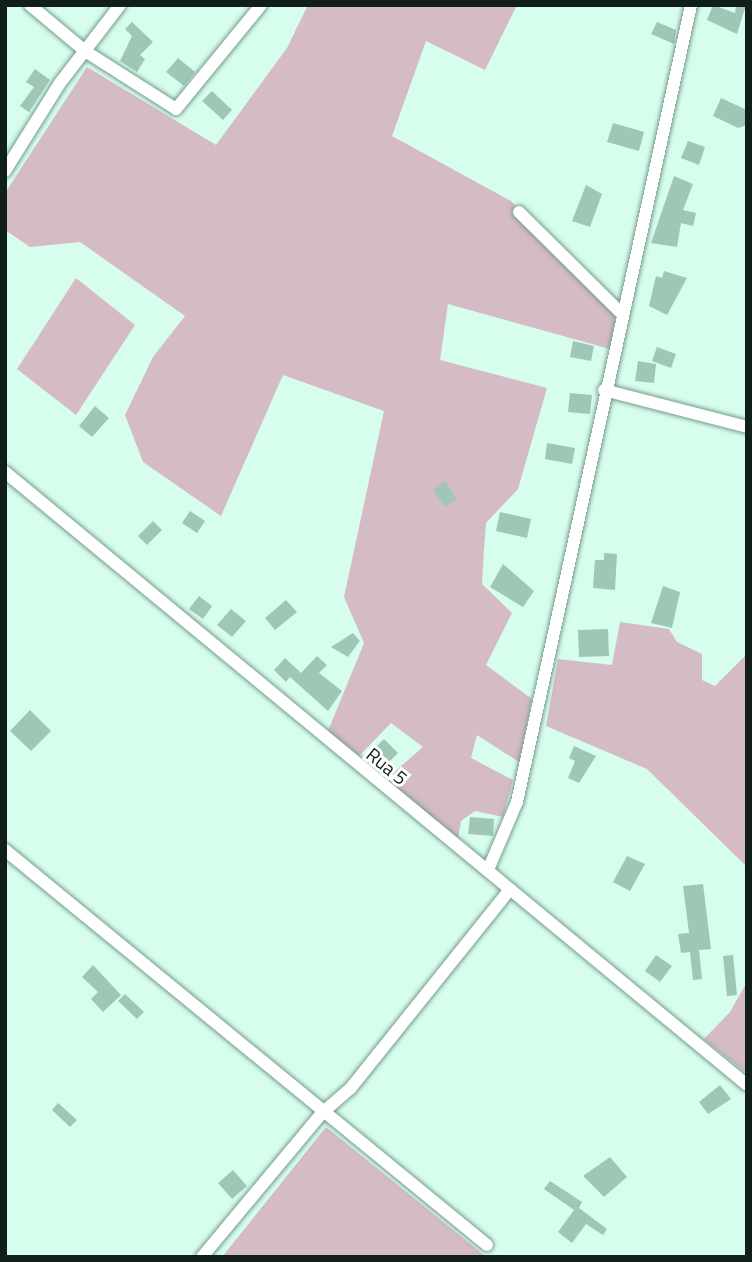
<!DOCTYPE html>
<html>
<head>
<meta charset="utf-8">
<style>
  body { margin:0 }
  #map { position:relative; width:752px; height:1262px; overflow:hidden; background:#d7feed; font-family:"Titillium Web",sans-serif }
  div>[style] { position:absolute }
  .green>* { inset:0; background:#d4bbc6 }
  .building>* { inset:0; background:#a0c6b6 }
  .roads { filter:drop-shadow(0 0 2px #769b8b) drop-shadow(0 0 2px #769b8b) }
  .minor>* { height:12px; margin:-6px; padding:0 6px; transform-origin:6px; border-radius:6px; background:#fff }
  span { translate:-50% -50%; white-space:nowrap; text-align:center; line-height:1.15; -webkit-text-stroke:6px #fff; paint-order:stroke }
  .street-label { font-size:19px; color:#101f19 }
  .frame { position:absolute; inset:0; border:7px solid #101f19; pointer-events:none }
</style>
</head>
<body>
<div id="map">
  <div class="green">
    <i style="clip-path:polygon(308px 5px,517px 5px,485px 70px,426px 41px,392px 136px,511px 201px,616px 312px,610px 349px,448px 304px,440px 360px,547px 388px,518px 489px,486px 523px,484px 550px,482px 584px,512px 613px,486px 665px,532px 699px,519px 762px,477px 735px,471px 758px,513px 780px,503px 817px,475px 811px,461px 821px,458px 838px,385px 780px,423px 747px,391px 723px,359px 756px,328px 731px,364px 643px,344px 597px,384px 411px,283px 375px,221px 516px,143px 462px,125px 415px,153px 357px,185px 316px,80px 242px,30px 247px,5px 230px,5px 193px,87px 67px,216px 145px,287px 48px)"></i>
    <i style="clip-path:polygon(76px 278px,135px 325px,76px 415px,17px 369px)"></i>
    <i style="clip-path:polygon(620px 622px,669px 629px,677px 642px,702px 654px,702px 680px,715px 686px,747px 654px,747px 867px,647px 769px,546px 726px,558px 659px,612px 665px)"></i>
    <i style="clip-path:polygon(747px 982px,747px 1074px,704px 1039px,730px 1012px)"></i>
    <i style="clip-path:polygon(326px 1127px,484px 1255px,486px 1257px,222px 1257px)"></i>
  </div>
  <div class="building">
    <i style="clip-path:polygon(713px 5px,735px 13px,736px 5px,746px 5px,737px 34px,707px 20px)"></i>
    <i style="clip-path:polygon(132px 22px,153px 42px,140px 55px,145px 59px,137px 72px,120px 61px,132px 36px,125px 29px)"></i>
    <i style="clip-path:polygon(657px 22px,676px 30px,674px 44px,651px 34px)"></i>
    <i style="clip-path:polygon(178px 58px,195px 72px,184px 86px,166px 72px)"></i>
    <i style="clip-path:polygon(35px 69px,50px 80px,29px 112px,20px 106px,34px 87px,26px 82px)"></i>
    <i style="clip-path:polygon(212px 91px,232px 110px,223px 120px,202px 101px)"></i>
    <i style="clip-path:polygon(721px 98px,747px 110px,747px 125px,738px 128px,713px 116px)"></i>
    <i style="clip-path:polygon(613px 123px,644px 132px,639px 151px,607px 142px)"></i>
    <i style="clip-path:polygon(688px 141px,705px 147px,699px 165px,681px 158px)"></i>
    <i style="clip-path:polygon(674px 176px,693px 184px,683px 210px,696px 213px,693px 226px,681px 223px,677px 247px,651px 243px)"></i>
    <i style="clip-path:polygon(586px 185px,602px 194px,590px 227px,572px 221px)"></i>
    <i style="clip-path:polygon(664px 271px,687px 278px,667px 315px,649px 306px,656px 276px,662px 278px)"></i>
    <i style="clip-path:polygon(573px 341px,594px 346px,591px 361px,570px 357px)"></i>
    <i style="clip-path:polygon(657px 347px,676px 354px,671px 368px,652px 361px)"></i>
    <i style="clip-path:polygon(638px 361px,656px 364px,654px 383px,635px 381px)"></i>
    <i style="clip-path:polygon(570px 393px,592px 395px,590px 414px,568px 412px)"></i>
    <i style="clip-path:polygon(95px 406px,109px 418px,92px 437px,79px 426px)"></i>
    <i style="clip-path:polygon(547px 443px,575px 448px,572px 464px,545px 459px)"></i>
    <i style="clip-path:polygon(445px 481px,457px 499px,445px 507px,433px 490px)"></i>
    <i style="clip-path:polygon(190px 511px,205px 521px,197px 533px,182px 523px)"></i>
    <i style="clip-path:polygon(500px 512px,531px 519px,527px 538px,496px 531px)"></i>
    <i style="clip-path:polygon(153px 521px,162px 530px,147px 545px,138px 536px)"></i>
    <i style="clip-path:polygon(604px 553px,617px 554px,615px 590px,593px 588px,595px 560px,604px 560px)"></i>
    <i style="clip-path:polygon(503px 564px,534px 591px,523px 607px,490px 587px)"></i>
    <i style="clip-path:polygon(663px 586px,680px 592px,672px 628px,651px 623px)"></i>
    <i style="clip-path:polygon(199px 596px,212px 606px,203px 619px,189px 609px)"></i>
    <i style="clip-path:polygon(286px 600px,297px 612px,275px 630px,265px 618px)"></i>
    <i style="clip-path:polygon(231px 609px,246px 621px,232px 637px,217px 625px)"></i>
    <i style="clip-path:polygon(608px 629px,609px 656px,579px 657px,578px 630px)"></i>
    <i style="clip-path:polygon(353px 633px,360px 641px,348px 657px,331px 647px)"></i>
    <i style="clip-path:polygon(317px 656px,327px 665px,319px 673px,342px 691px,328px 711px,290px 677px,286px 682px,274px 670px,285px 658px,301px 673px)"></i>
    <i style="clip-path:polygon(30px 710px,51px 731px,31px 751px,10px 731px)"></i>
    <i style="clip-path:polygon(384px 739px,398px 753px,384px 767px,370px 753px)"></i>
    <i style="clip-path:polygon(574px 746px,596px 756px,579px 783px,568px 778px,575px 761px,569px 758px)"></i>
    <i style="clip-path:polygon(470px 817px,494px 819px,493px 836px,468px 834px)"></i>
    <i style="clip-path:polygon(627px 856px,645px 864px,630px 891px,613px 882px)"></i>
    <i style="clip-path:polygon(703px 884px,711px 949px,699px 950px,702px 979px,693px 980px,690px 952px,681px 953px,678px 934px,689px 933px,683px 886px)"></i>
    <i style="clip-path:polygon(656px 955px,672px 966px,660px 982px,645px 971px)"></i>
    <i style="clip-path:polygon(733px 955px,737px 995px,727px 996px,723px 956px)"></i>
    <i style="clip-path:polygon(93px 965px,121px 995px,103px 1012px,91px 999px,98px 992px,82px 977px)"></i>
    <i style="clip-path:polygon(125px 994px,144px 1012px,137px 1019px,118px 1001px)"></i>
    <i style="clip-path:polygon(720px 1085px,731px 1099px,708px 1114px,699px 1102px)"></i>
    <i style="clip-path:polygon(58px 1103px,77px 1120px,70px 1127px,52px 1110px)"></i>
    <i style="clip-path:polygon(610px 1157px,627px 1177px,604px 1197px,583px 1176px)"></i>
    <i style="clip-path:polygon(233px 1170px,247px 1186px,232px 1199px,218px 1183px)"></i>
    <i style="clip-path:polygon(550px 1181px,582px 1202px,579px 1208px,607px 1229px,603px 1235px,586px 1224px,572px 1243px,558px 1232px,574px 1210px,544px 1189px)"></i>
  </div>
  <div class="roads">
    <div class="minor">
      <i style="left:30px;top:5px;width:72px;rotate:39.9deg"></i>
      <i style="left:85px;top:51px;width:108px;rotate:32.5deg"></i>
      <i style="left:176px;top:109px;width:134px;rotate:-50.7deg"></i>
      <i style="left:5px;top:171px;width:104px;rotate:-58deg"></i>
      <i style="left:60px;top:83px;width:98px;rotate:-52.4deg"></i>
      <i style="left:519px;top:212px;width:145px;rotate:44.7deg"></i>
      <i style="left:604px;top:390px;width:148px;rotate:14.5deg"></i>
      <i style="left:5px;top:472px;width:962px;rotate:39.56deg"></i>
      <i style="left:5px;top:850px;width:623px;rotate:39.33deg"></i>
      <i style="left:488px;top:870px;width:74px;rotate:-66.9deg"></i>
      <i style="left:517px;top:802px;width:816px;rotate:-77.68deg"></i>
      <i style="left:202px;top:1257px;width:187px;rotate:-50.2deg"></i>
      <i style="left:322px;top:1113px;width:37px;rotate:-41deg"></i>
      <i style="left:350px;top:1089px;width:256px;rotate:-51.3deg"></i>
    </div>
  </div>
  <div class="street-label">
    <span style="left:387px;top:766px;rotate:39deg">Rua 5</span>
  </div>
  <div class="frame"></div>
</div>
</body>
</html>
